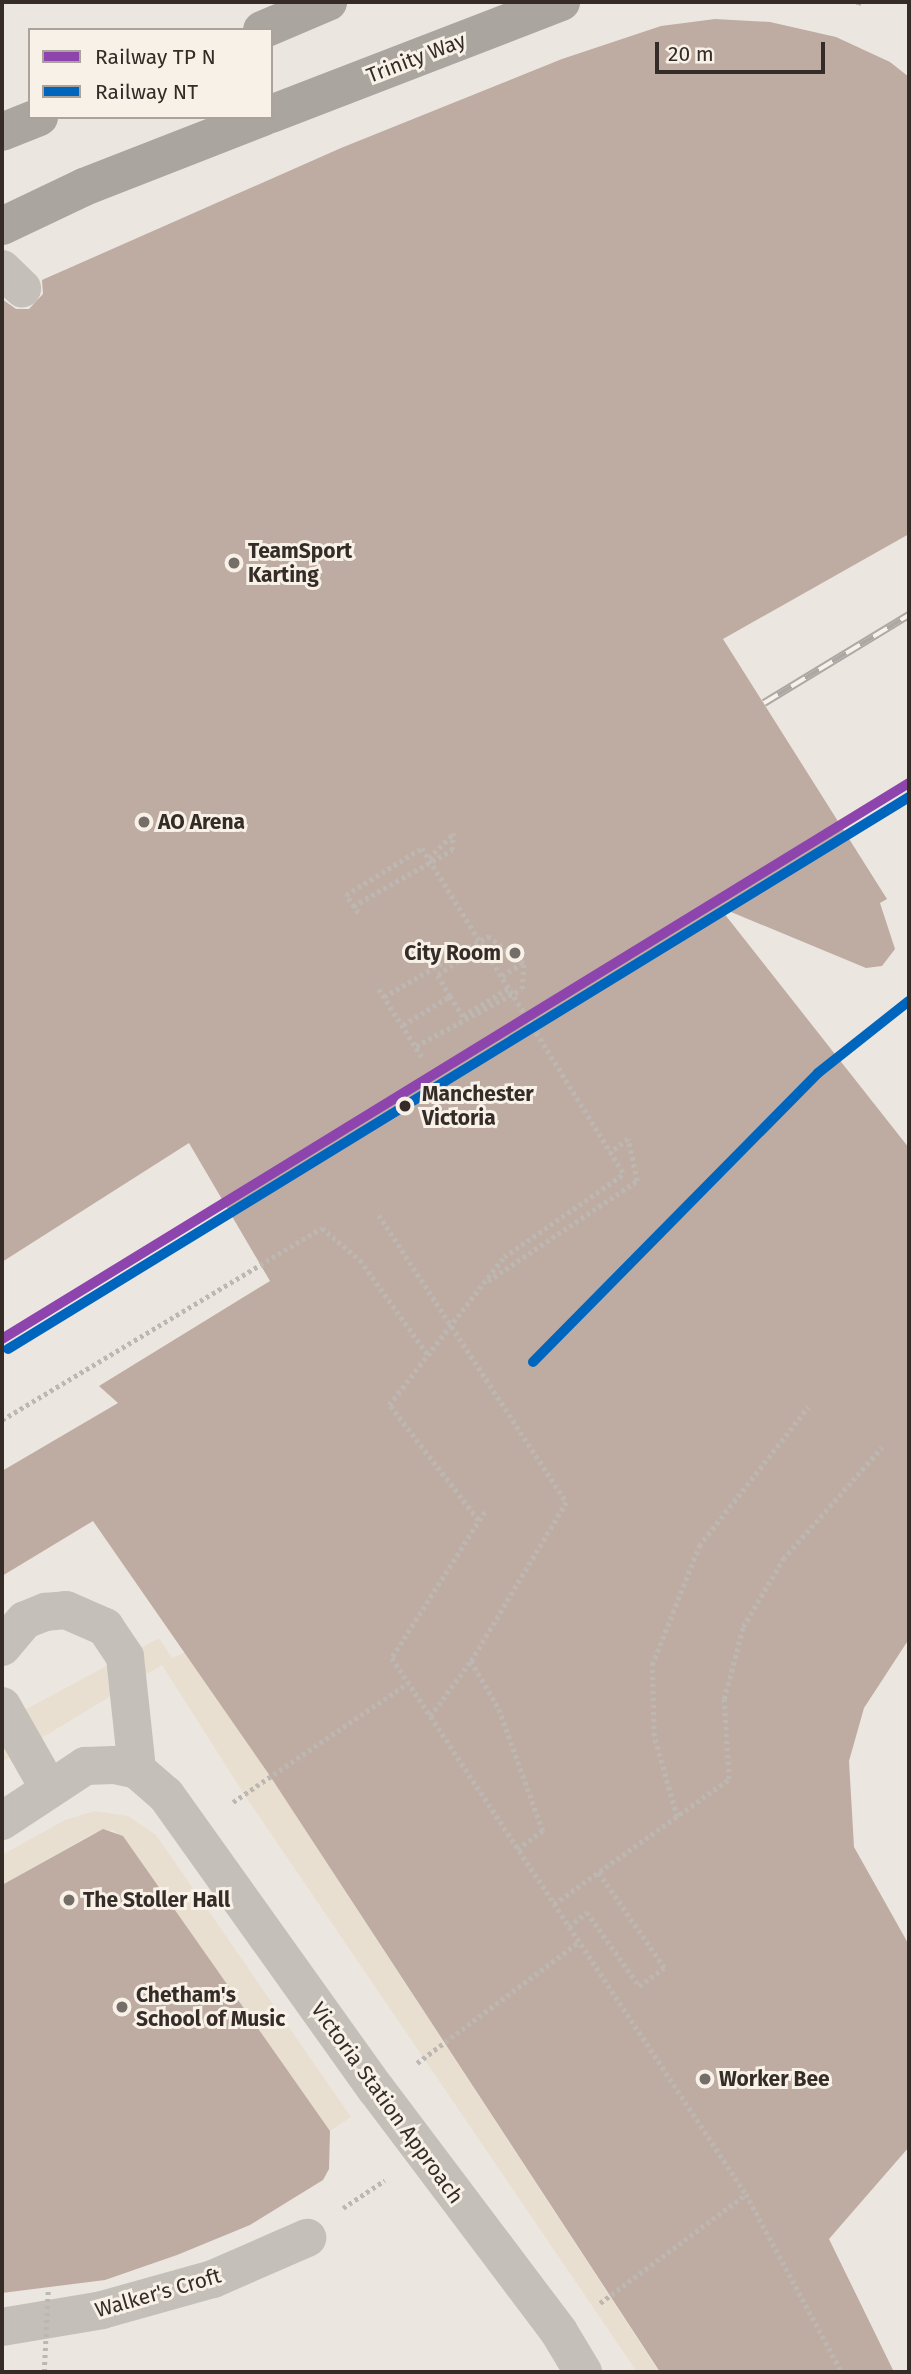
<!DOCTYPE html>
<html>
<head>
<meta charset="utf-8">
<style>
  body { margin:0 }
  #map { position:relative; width:911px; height:2374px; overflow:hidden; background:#ece6e0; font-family:"Fira Sans",sans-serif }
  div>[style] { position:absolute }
  .plaza>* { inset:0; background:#e9dfd1 }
  .building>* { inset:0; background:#beaca3 }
  .path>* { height:4.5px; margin-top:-2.25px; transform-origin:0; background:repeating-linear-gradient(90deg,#bdb7b2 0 3.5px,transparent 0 7px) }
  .minor>* { height:38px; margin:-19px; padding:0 19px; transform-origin:19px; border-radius:19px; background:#c4bfb9 }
  .highway>* { height:38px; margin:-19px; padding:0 19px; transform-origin:19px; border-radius:19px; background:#aaa59f }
  .rail>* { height:8px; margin-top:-4px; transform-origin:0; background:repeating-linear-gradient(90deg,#f8f1e8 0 16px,#aca8a4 0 32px); box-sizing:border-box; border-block:2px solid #aca8a4 }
  .path-bridge>* { height:4.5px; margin-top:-2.25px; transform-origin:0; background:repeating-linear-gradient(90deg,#bdb7b2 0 3.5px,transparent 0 7px) }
  .rail-1>* { height:10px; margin:-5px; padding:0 5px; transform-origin:5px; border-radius:5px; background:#8e44ad }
  .rail-2>* { height:10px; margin:-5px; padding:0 5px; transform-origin:5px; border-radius:5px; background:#0065bd }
  .dots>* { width:19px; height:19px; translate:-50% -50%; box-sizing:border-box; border:4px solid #f8f1e8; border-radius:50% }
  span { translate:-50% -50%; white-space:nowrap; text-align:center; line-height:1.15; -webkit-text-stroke:6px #f8f1e8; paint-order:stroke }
  .street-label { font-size:21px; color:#352c28 }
  .poi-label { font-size:21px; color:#352c28; font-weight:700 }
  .left { translate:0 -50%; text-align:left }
  .right { translate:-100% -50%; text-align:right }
  .stop-label { font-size:21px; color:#352c28; font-weight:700 }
  .frame { position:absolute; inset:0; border:4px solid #352c28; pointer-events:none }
  .legend { position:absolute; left:28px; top:28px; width:245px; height:91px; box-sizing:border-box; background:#f8f1e8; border:2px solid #aaa29b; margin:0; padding:9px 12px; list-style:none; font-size:21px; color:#352c28 }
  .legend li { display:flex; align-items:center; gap:14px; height:35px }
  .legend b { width:35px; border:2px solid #aaa29b }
  .scale { position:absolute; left:655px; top:42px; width:170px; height:32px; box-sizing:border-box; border:4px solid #352c28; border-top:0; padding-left:9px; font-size:21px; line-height:24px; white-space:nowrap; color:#352c28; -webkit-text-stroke:5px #f8f1e8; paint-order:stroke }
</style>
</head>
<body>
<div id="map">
  <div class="plaza">
    <i style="clip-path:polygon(159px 1638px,172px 1658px,185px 1652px,270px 1776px,659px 2372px,637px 2372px,244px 1794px,162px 1665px,2px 1762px,2px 1722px)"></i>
    <i style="clip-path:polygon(95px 1811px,128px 1816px,156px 1835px,351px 2117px,330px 2131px,114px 1830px,94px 1833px,2px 1885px,2px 1855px,65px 1820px)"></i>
  </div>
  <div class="building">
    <i style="clip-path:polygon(715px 19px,770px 22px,836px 37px,890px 62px,909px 77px,909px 534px,723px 639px,887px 899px,880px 903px,895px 949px,882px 966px,866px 968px,719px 907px,909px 1148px,909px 1639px,864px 1708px,849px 1761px,854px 1847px,909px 1945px,909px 2147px,829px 2239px,894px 2372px,660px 2372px,270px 1776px,93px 1521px,2px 1576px,2px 1471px,118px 1403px,99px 1386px,270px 1281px,189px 1143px,2px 1262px,2px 299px,16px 309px,29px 309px,43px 294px,42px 280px,341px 148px,562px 59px,661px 26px)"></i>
    <i style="clip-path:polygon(103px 1829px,123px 1836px,330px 2131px,329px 2169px,323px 2180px,250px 2225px,177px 2255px,105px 2280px,2px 2293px,2px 1885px)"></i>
  </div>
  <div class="path">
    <i style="left:858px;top:5px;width:3px;rotate:-72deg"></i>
    <i style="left:429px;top:858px;width:34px;rotate:-45deg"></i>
    <i style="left:353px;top:906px;width:114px;rotate:-29.5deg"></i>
    <i style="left:452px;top:850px;width:17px;rotate:-87deg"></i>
    <i style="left:358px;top:913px;width:22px;rotate:-124deg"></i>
    <i style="left:346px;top:895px;width:89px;rotate:-31.7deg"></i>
    <i style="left:482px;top:946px;width:53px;rotate:146.6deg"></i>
    <i style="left:438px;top:975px;width:24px;rotate:60deg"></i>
    <i style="left:450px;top:996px;width:24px;rotate:57deg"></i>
    <i style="left:463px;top:1016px;width:54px;rotate:-31.3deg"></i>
    <i style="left:502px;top:976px;width:25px;rotate:-32deg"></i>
    <i style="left:379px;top:989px;width:80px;rotate:57.7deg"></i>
    <i style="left:384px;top:997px;width:121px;rotate:-30.4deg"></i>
    <i style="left:488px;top:936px;width:45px;rotate:36.9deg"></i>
    <i style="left:403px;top:1025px;width:55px;rotate:-31.7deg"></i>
    <i style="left:416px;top:1046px;width:120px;rotate:-28.3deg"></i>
    <i style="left:522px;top:989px;width:26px;rotate:-86deg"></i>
    <i style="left:488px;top:1281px;width:179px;rotate:-33.9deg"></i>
    <i style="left:637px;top:1181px;width:43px;rotate:-102.1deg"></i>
    <i style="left:628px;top:1139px;width:23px;rotate:142deg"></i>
    <i style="left:2px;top:1420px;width:373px;rotate:-31deg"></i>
    <i style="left:322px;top:1228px;width:50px;rotate:40.1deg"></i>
    <i style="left:360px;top:1260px;width:117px;rotate:54.4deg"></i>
    <i style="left:485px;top:1512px;width:173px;rotate:122.5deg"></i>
    <i style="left:392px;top:1658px;width:642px;rotate:56.56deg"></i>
    <i style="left:746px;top:2194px;width:202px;rotate:61.7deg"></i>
    <i style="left:478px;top:1520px;width:145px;rotate:-127.7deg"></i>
    <i style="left:389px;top:1405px;width:187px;rotate:-52.2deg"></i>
    <i style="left:504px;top:1257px;width:146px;rotate:-34.7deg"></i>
    <i style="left:471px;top:1661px;width:56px;rotate:59.7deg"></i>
    <i style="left:499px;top:1709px;width:130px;rotate:70.2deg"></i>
    <i style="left:543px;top:1831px;width:31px;rotate:144deg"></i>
    <i style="left:430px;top:1716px;width:69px;rotate:-53.3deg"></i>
    <i style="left:471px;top:1661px;width:185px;rotate:-59.1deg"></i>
    <i style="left:233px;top:1802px;width:212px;rotate:-34.2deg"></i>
    <i style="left:677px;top:1817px;width:84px;rotate:-105.9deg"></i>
    <i style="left:654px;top:1736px;width:71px;rotate:-91.6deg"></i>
    <i style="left:652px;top:1665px;width:128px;rotate:-68.4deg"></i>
    <i style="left:699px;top:1546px;width:177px;rotate:-51.9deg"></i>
    <i style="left:554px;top:1904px;width:215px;rotate:-35.5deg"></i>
    <i style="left:729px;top:1779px;width:80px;rotate:-93.6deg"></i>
    <i style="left:724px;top:1699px;width:74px;rotate:-75.2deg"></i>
    <i style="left:743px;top:1627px;width:79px;rotate:-59.5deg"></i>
    <i style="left:783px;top:1559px;width:149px;rotate:-48.5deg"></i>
    <i style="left:569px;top:1927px;width:23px;rotate:-40deg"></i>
    <i style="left:587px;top:1912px;width:90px;rotate:54.9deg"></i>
    <i style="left:639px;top:1986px;width:31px;rotate:-36deg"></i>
    <i style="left:664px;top:1968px;width:116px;rotate:-124.5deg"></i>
    <i style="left:417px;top:2063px;width:202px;rotate:-36.8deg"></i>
    <i style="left:343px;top:2208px;width:50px;rotate:-33.7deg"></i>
    <i style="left:600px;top:2303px;width:182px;rotate:-36.7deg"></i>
  </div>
  <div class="minor">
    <i style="left:2px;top:269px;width:28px;rotate:44deg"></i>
    <i style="left:2px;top:1647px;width:35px;rotate:-50deg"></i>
    <i style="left:25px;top:1620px;width:22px;rotate:-22deg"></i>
    <i style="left:45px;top:1612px;width:21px;rotate:-5deg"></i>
    <i style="left:66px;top:1610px;width:43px;rotate:23.6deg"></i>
    <i style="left:105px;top:1627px;width:36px;rotate:56deg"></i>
    <i style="left:125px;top:1657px;width:114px;rotate:83.9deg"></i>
    <i style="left:2px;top:1706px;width:93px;rotate:60.4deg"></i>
    <i style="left:2px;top:1821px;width:100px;rotate:-33.5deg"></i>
    <i style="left:85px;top:1766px;width:29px;rotate:-2deg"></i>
    <i style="left:114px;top:1765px;width:24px;rotate:12deg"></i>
    <i style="left:137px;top:1770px;width:38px;rotate:41deg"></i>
    <i style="left:166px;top:1795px;width:361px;rotate:54.5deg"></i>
    <i style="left:376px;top:2089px;width:304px;rotate:53deg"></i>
    <i style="left:559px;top:2332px;width:47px;rotate:59deg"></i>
    <i style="left:2px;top:2327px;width:101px;rotate:-9.6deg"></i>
    <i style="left:102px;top:2310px;width:115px;rotate:-15.6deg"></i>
    <i style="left:213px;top:2279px;width:103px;rotate:-23.6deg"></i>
  </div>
  <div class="highway">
    <i style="left:262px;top:30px;width:72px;rotate:-23deg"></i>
    <i style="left:271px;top:114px;width:311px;rotate:-21.1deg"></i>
    <i style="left:2px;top:132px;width:40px;rotate:-22deg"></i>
    <i style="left:2px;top:226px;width:91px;rotate:-25.4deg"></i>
    <i style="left:84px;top:187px;width:193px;rotate:-21.3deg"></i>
  </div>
  <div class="rail">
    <i style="left:764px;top:703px;width:170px;rotate:-31.3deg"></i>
  </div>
  <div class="path-bridge">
    <i style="left:422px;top:848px;width:384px;rotate:58.2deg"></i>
    <i style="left:379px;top:1215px;width:343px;rotate:56.9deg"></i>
    <i style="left:44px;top:2372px;width:82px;rotate:-87.2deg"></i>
  </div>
  <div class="rail-1">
    <i style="left:2px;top:1339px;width:1064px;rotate:-31.51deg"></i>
  </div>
  <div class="rail-2">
    <i style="left:8px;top:1349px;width:1057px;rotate:-31.49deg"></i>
    <i style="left:533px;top:1362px;width:406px;rotate:-45.4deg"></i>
    <i style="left:818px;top:1073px;width:116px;rotate:-38.4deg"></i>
  </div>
  <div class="dots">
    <i style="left:234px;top:563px;background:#756d68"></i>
    <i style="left:144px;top:822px;background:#756d68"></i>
    <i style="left:515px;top:953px;background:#756d68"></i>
    <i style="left:405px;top:1106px;background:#352c28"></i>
    <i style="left:69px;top:1900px;background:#756d68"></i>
    <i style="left:122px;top:2007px;background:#756d68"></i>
    <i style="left:705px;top:2079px;background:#756d68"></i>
  </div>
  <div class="street-label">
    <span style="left:416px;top:58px;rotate:-21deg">Trinity Way</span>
    <span style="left:387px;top:2103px;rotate:54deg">Victoria Station Approach</span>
    <span style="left:158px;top:2293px;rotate:-16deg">Walker's Croft</span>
  </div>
  <div class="poi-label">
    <span class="left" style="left:248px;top:563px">TeamSport<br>Karting</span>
    <span class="left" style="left:158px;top:822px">AO Arena</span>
    <span class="right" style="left:501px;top:953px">City Room</span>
    <span class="left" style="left:83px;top:1900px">The Stoller Hall</span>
    <span class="left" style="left:136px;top:2007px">Chetham's<br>School of Music</span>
    <span class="left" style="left:719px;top:2079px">Worker Bee</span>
  </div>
  <div class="stop-label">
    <span class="left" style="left:422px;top:1106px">Manchester<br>Victoria</span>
  </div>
  <div class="frame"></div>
  <ul class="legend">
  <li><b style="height:9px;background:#8e44ad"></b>Railway TP N</li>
  <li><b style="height:9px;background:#0065bd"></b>Railway NT</li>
  </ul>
  <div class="scale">20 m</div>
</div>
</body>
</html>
